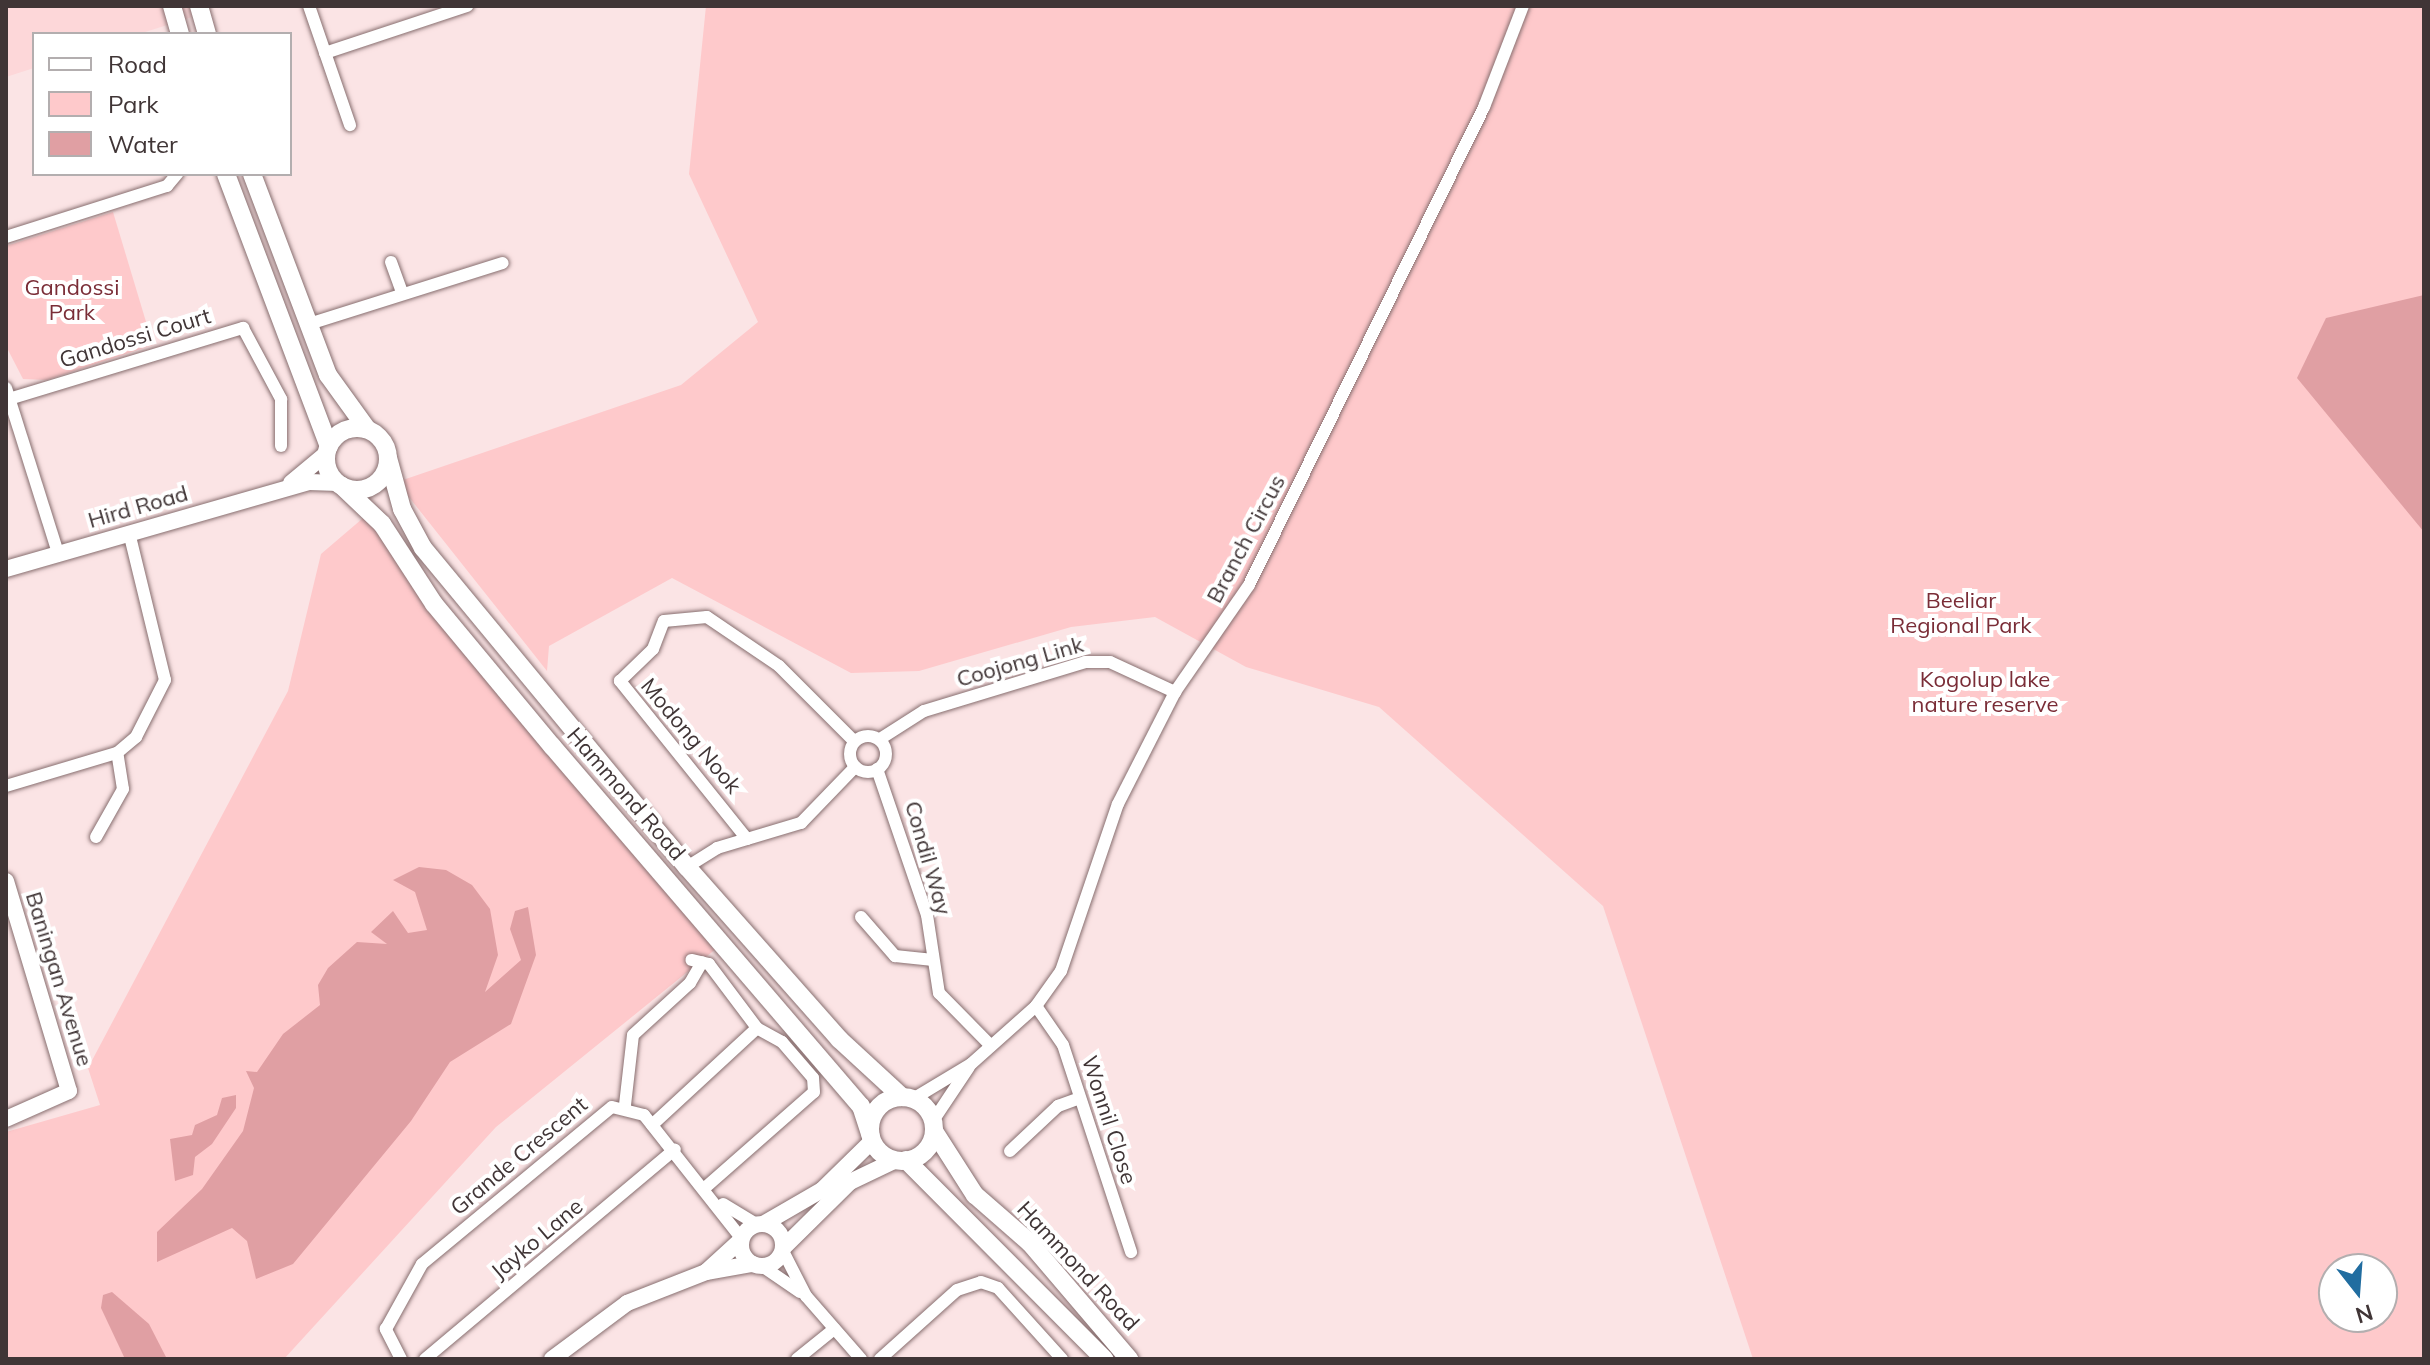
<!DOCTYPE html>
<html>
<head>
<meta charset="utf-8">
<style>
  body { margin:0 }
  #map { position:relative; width:2430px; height:1365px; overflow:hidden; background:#fbe4e5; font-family:Mulish,sans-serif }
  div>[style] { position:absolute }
  .built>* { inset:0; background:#fdd7d9 }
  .green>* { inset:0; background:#fec9cb }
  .water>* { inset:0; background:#e09fa3 }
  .roads { filter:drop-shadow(0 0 2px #876e6f) drop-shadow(0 0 2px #876e6f) }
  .minor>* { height:12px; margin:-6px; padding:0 6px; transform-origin:6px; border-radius:6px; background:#fff }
  .minor>.ring { margin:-6px; padding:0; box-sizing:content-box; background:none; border:12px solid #fff; border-radius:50% }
  .tertiary>* { height:16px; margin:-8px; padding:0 8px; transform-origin:8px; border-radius:8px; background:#fff }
  .tertiary>.ring { margin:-8px; padding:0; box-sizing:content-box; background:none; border:16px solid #fff; border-radius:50% }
  .secondary>* { height:18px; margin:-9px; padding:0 9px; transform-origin:9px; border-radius:9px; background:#fff }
  .secondary>.ring { margin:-9px; padding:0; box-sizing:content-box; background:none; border:18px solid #fff; border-radius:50% }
  span { translate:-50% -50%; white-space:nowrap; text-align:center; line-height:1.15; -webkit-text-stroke:8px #fff; paint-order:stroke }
  .park-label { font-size:22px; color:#7a2d37 }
  .street-label { font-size:22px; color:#403536 }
  .frame { position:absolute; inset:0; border:8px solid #403536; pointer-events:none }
  .legend { position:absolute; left:32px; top:32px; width:260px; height:144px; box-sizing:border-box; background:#fff; border:2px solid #b3aeaf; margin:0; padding:10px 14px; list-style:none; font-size:24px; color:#403536 }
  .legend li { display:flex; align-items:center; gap:16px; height:40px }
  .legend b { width:40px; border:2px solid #b3aeaf }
  .north { position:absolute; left:2318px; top:1253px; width:80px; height:80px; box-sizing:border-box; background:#fff; border:2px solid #b3aeaf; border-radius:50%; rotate:163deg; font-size:22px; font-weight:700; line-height:32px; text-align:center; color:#403536 }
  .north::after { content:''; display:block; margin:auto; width:28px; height:36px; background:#216da0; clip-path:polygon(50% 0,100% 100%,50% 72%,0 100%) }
</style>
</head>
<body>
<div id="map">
  <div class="built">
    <i style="clip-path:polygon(6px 6px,190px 6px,192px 17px,139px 34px,34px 34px,34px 68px,6px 77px)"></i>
  </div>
  <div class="green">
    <i style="clip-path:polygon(evenodd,706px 6px,2424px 6px,2424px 1359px,1753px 1359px,1603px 906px,1379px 707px,1246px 667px,1155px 617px,1071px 627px,919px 671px,851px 673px,672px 578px,549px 646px,547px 671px,397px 482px,681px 385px,758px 322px,689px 174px,706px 6px,2334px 1269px,2382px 1269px,2382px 1317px,2334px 1317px,2334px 1269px)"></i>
    <i style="clip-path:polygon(113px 212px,153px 345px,47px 380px,23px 379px,6px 346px,6px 246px)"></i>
    <i style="clip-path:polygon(369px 513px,717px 948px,496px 1127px,284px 1359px,6px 1359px,6px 1132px,100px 1105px,88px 1068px,288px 691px,321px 554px)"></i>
  </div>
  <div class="water">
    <i style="clip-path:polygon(2424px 295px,2424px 532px,2297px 378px,2326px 318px)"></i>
    <i style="clip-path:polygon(419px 867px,446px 870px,472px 885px,490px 909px,498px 955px,485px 992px,521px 960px,510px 929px,515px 911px,528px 907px,536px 955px,511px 1024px,450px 1062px,411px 1121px,293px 1264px,256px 1279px,247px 1241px,232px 1228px,157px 1262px,157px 1232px,202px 1189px,243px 1131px,254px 1088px,246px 1071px,257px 1072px,283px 1034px,320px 1005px,318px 985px,328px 968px,357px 942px,387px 944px,371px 932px,393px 911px,408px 933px,427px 930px,415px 892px,393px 880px)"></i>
    <i style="clip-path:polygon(236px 1095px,236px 1108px,212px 1144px,195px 1157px,193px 1175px,175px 1181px,170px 1139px,192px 1135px,195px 1125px,217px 1115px,222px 1098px)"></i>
    <i style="clip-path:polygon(112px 1292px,149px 1324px,167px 1359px,125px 1359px,101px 1308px,103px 1295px)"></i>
  </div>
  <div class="roads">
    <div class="minor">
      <i style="left:309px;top:6px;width:126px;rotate:71deg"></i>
      <i style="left:325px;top:53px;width:150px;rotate:-18.3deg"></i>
      <i style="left:6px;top:237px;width:169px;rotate:-17.6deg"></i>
      <i style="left:167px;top:186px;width:16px;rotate:-50deg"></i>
      <i style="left:391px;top:262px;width:30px;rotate:70deg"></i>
      <i style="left:309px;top:324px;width:203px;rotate:-17.5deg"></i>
      <i style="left:6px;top:388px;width:173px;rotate:72.5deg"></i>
      <i style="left:9px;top:399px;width:245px;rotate:-16.9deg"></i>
      <i style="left:243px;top:328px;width:81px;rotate:61.8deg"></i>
      <i style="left:281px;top:399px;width:47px;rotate:90deg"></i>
      <i class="ring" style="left:850px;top:736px;width:24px;height:24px"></i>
      <i style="left:880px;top:739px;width:52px;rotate:-32.5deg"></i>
      <i style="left:924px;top:711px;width:168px;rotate:-16.9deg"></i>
      <i style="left:1085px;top:662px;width:25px"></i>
      <i style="left:1110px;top:662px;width:72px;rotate:24.8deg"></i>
      <i style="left:877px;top:769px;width:154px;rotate:71.1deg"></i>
      <i style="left:927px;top:915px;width:79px;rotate:81.3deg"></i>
      <i style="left:939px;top:993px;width:74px;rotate:45.5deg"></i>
      <i style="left:6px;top:786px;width:116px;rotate:-16.6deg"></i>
      <i style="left:117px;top:753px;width:25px;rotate:-40deg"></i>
      <i style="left:136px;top:737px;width:64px;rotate:-63deg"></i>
      <i style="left:165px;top:680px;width:152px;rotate:-103.7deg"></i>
      <i style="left:96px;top:837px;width:55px;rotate:-60.6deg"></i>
      <i style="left:123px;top:789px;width:36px;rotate:-99deg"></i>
      <i style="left:747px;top:839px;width:203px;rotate:-128.8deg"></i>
      <i style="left:620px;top:681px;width:46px;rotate:-44.1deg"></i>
      <i style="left:653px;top:649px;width:30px;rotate:-69deg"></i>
      <i style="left:664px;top:621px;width:43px;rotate:-5.3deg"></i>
      <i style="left:707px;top:617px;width:87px;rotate:34.2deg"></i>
      <i style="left:779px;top:666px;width:106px;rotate:45deg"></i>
      <i style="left:687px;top:867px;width:36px;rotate:-32deg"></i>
      <i style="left:717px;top:848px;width:88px;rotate:-16.6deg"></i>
      <i style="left:801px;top:823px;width:78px;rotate:-46deg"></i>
      <i style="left:861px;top:917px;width:52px;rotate:48.9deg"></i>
      <i style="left:895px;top:956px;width:36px;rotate:6deg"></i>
      <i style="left:1036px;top:1006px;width:47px;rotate:55.3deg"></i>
      <i style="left:1063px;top:1045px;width:218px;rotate:71.8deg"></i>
      <i style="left:913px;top:1099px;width:68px;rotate:-31.1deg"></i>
      <i style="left:971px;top:1064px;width:87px;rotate:-41.7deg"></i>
      <i style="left:1036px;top:1006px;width:43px;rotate:-54.5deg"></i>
      <i style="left:1061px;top:971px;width:176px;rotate:-71.2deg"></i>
      <i style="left:1118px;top:804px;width:126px;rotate:-63deg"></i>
      <i style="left:1175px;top:692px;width:130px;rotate:-55.3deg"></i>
      <i style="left:1249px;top:585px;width:533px;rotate:-63.82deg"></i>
      <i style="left:1484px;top:107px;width:108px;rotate:-68.9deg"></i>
      <i style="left:625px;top:1105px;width:70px;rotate:-83.5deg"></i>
      <i style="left:633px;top:1035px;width:77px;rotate:-42.4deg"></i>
      <i style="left:690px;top:983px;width:24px;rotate:-60deg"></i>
      <i style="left:933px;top:1121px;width:65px;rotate:-56.3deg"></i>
      <i style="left:652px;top:1125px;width:143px;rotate:-42.7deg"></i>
      <i style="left:757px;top:1028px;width:80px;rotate:-126.9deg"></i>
      <i style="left:709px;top:964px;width:18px;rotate:-167deg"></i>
      <i style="left:1010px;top:1151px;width:66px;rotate:-43.2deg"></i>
      <i style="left:1058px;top:1106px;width:23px;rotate:-20deg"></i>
      <i style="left:707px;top:1186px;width:142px;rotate:-41.3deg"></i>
      <i style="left:814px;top:1092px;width:14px;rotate:-94deg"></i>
      <i style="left:813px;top:1078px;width:48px;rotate:-130.7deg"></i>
      <i style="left:782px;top:1042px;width:29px;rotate:-151deg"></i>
      <i style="left:723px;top:1204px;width:39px;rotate:31deg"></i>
      <i style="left:783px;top:1251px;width:51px;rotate:62.9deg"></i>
      <i style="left:806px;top:1296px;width:84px;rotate:48.9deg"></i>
      <i style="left:762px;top:1266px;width:46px;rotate:34.4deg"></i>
      <i style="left:401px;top:1359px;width:34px;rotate:-117deg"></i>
      <i style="left:386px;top:1329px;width:74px;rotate:-61deg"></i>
      <i style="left:422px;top:1264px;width:246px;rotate:-39.6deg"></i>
      <i style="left:612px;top:1107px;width:33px;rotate:14deg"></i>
      <i style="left:644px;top:1115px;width:157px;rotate:51.7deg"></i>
      <i style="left:425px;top:1359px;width:326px;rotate:-40deg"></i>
      <i style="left:797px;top:1359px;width:48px;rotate:-39deg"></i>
      <i style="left:880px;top:1359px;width:103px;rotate:-41.9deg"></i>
      <i style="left:957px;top:1290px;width:25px;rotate:-18deg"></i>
      <i style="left:981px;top:1282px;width:18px;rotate:19deg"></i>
      <i style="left:998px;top:1288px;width:96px;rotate:48deg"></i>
    </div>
    <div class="tertiary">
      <i style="left:291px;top:483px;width:47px;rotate:-39.8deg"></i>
      <i style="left:6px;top:569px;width:315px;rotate:-16deg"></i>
      <i style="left:309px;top:482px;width:29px;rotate:2deg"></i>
      <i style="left:6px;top:881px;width:219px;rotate:73.3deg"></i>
      <i style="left:69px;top:1091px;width:69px;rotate:156deg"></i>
      <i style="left:765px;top:1223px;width:66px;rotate:-30.1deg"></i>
      <i style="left:822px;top:1190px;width:70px;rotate:-44.4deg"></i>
      <i class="ring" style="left:741px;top:1224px;width:26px;height:26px"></i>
      <i style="left:783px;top:1248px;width:94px;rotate:-44.6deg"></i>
      <i style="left:850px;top:1182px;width:51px;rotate:-25.6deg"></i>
      <i style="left:707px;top:1271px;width:46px;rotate:-42.4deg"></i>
      <i style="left:552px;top:1359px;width:94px;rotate:-36.7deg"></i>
      <i style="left:627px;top:1303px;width:85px;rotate:-21.4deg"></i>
      <i style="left:706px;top:1272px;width:47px;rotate:-9.9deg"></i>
    </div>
    <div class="secondary">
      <i style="left:172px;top:6px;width:29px;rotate:74deg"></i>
      <i style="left:199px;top:6px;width:29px;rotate:74deg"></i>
      <i style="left:226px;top:174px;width:291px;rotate:69.3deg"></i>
      <i style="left:252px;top:174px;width:215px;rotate:69.3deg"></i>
      <i style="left:328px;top:375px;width:67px;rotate:54.2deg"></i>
      <i class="ring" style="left:326px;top:428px;width:44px;height:44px"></i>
      <i style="left:388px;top:458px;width:53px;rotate:74.6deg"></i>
      <i style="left:402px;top:509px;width:44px;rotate:61.7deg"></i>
      <i style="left:423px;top:548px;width:414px;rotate:50.4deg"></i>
      <i style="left:687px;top:867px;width:230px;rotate:48.5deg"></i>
      <i style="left:839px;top:1039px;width:86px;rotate:42.6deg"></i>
      <i style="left:342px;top:486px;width:55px;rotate:43.5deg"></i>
      <i style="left:382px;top:524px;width:95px;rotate:57deg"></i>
      <i style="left:434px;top:604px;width:185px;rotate:50.3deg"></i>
      <i style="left:552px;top:746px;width:474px;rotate:49.4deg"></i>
      <i style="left:861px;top:1106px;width:32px;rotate:72deg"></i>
      <i class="ring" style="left:870px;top:1097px;width:46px;height:46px"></i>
      <i style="left:934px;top:1131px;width:76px;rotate:57.4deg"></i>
      <i style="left:975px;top:1195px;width:73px;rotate:41.1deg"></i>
      <i style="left:1030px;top:1243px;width:153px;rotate:49.5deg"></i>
      <i style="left:906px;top:1160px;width:281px;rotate:45.1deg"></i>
    </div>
  </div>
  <div class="park-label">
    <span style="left:72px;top:300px">Gandossi<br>Park</span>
    <span style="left:1961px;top:613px">Beeliar<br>Regional Park</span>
    <span style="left:1985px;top:692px">Kogolup lake<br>nature reserve</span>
  </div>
  <div class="street-label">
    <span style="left:135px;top:338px;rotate:-17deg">Gandossi Court</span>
    <span style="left:138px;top:507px;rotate:-16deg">Hird Road</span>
    <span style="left:1246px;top:539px;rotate:-62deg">Branch Circus</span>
    <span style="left:1020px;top:662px;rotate:-16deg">Coojong Link</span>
    <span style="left:691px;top:736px;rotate:50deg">Modong Nook</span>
    <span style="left:626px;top:794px;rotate:49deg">Hammond Road</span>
    <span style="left:928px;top:858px;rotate:74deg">Condil Way</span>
    <span style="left:59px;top:979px;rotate:73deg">Baningan Avenue</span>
    <span style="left:1109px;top:1120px;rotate:72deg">Wonnil Close</span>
    <span style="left:519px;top:1156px;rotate:-40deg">Grande Crescent</span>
    <span style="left:537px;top:1239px;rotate:-40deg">Jayko Lane</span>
    <span style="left:1078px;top:1266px;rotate:47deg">Hammond Road</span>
  </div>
  <div class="frame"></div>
  <ul class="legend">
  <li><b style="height:10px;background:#fff"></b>Road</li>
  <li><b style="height:22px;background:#fec9cb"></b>Park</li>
  <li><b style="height:22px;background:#e09fa3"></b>Water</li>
  </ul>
  <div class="north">N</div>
</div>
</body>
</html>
